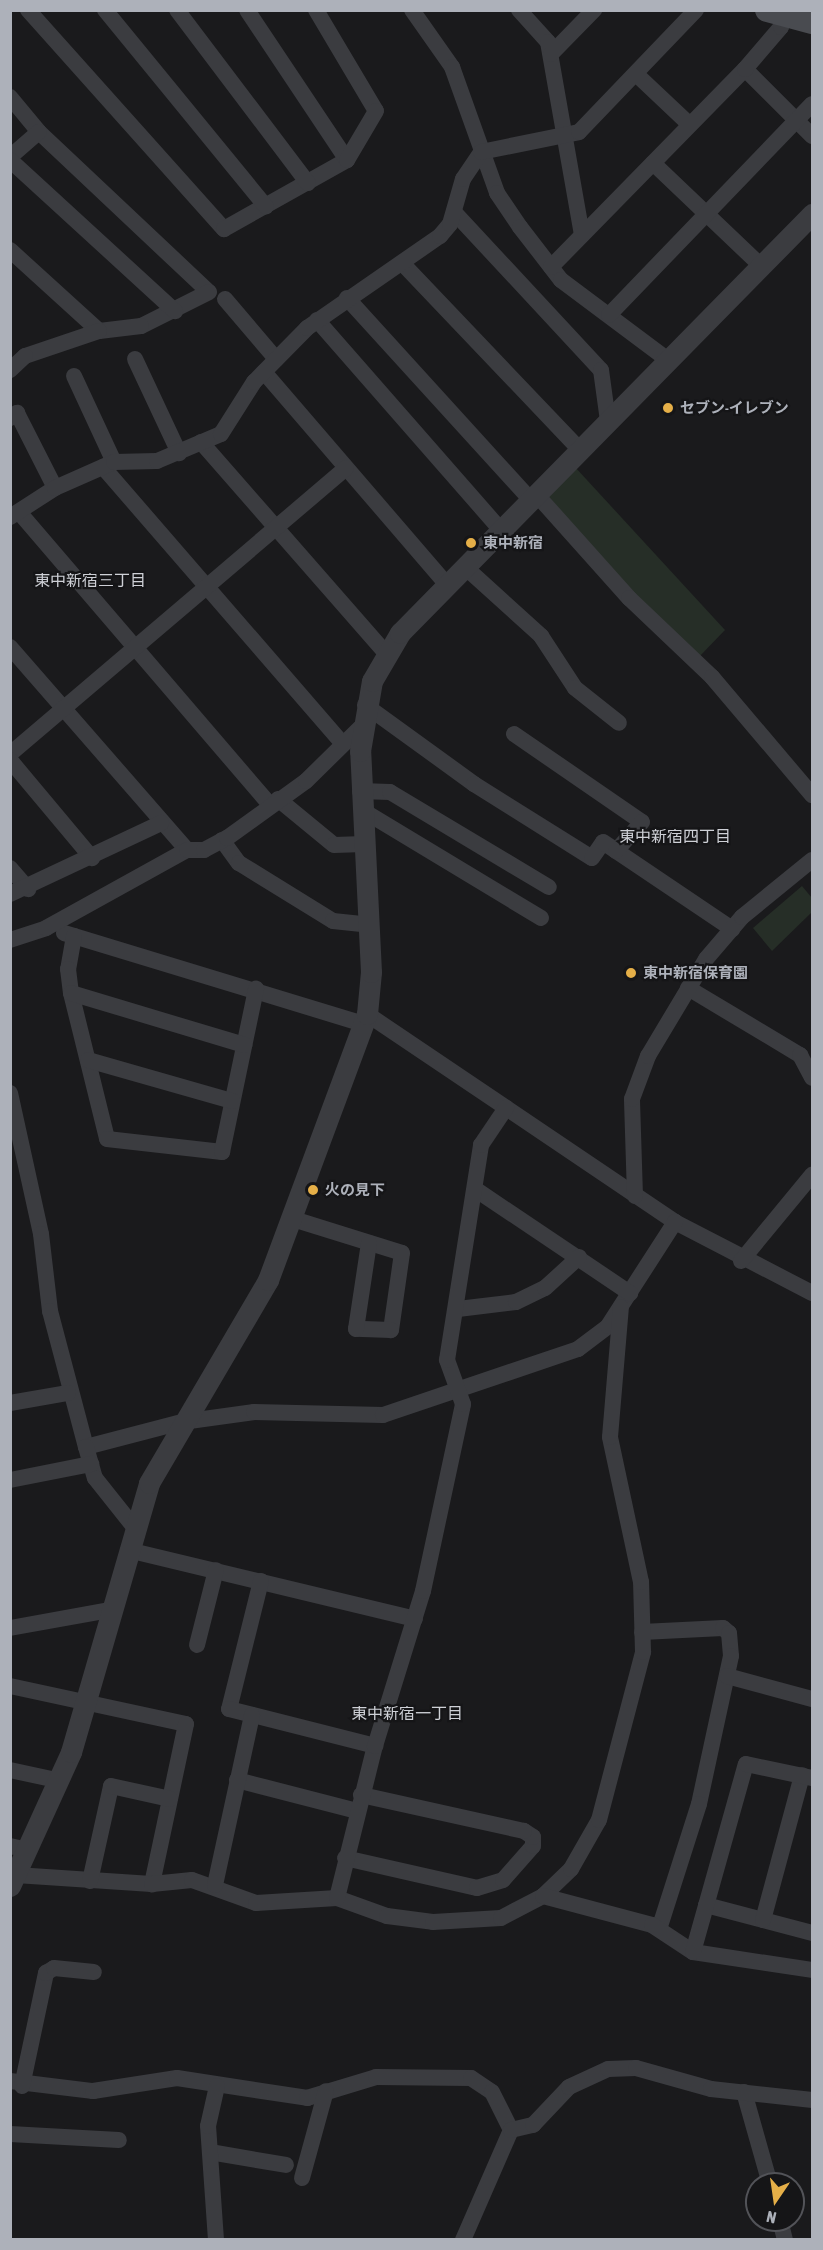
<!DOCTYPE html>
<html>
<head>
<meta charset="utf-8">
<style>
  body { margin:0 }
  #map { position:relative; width:823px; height:2250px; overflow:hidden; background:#1a1a1c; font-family:"Asap Condensed","Noto Sans JP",sans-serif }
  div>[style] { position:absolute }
  .green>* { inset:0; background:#262e27 }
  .minor>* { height:16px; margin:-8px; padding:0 8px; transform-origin:8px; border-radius:8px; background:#3b3c40 }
  .tertiary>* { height:21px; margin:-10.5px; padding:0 10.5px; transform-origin:10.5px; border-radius:10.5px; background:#3b3c40 }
  .secondary>* { height:24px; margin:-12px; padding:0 12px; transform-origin:12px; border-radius:12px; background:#494b50 }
  .dots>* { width:16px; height:16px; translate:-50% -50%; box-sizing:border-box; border:3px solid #151517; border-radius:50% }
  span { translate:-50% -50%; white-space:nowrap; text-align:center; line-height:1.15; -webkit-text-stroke:4.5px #151517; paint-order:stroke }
  .poi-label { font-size:15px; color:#adb1ba; font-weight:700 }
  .left { translate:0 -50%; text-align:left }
  .neighbourhood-label { font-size:16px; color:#ced0d6 }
  .frame { position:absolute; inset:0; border:12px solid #adb1ba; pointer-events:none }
  .north { position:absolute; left:745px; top:2172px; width:60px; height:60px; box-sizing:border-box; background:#151517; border:2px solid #525358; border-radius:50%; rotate:193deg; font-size:16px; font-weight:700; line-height:24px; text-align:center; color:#adb1ba }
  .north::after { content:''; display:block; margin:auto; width:21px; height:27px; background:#e5af48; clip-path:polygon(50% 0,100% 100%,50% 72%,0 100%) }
</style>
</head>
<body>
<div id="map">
  <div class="green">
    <i style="clip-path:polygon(575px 467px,725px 630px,698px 658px,631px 595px,549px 497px)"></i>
    <i style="clip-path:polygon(802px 886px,812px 898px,812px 912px,772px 951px,753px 928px)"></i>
  </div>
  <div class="minor">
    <i style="left:28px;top:10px;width:294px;rotate:48.2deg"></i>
    <i style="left:224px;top:229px;width:141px;rotate:-29.3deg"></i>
    <i style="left:347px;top:160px;width:180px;rotate:-123.7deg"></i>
    <i style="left:105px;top:10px;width:254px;rotate:50.7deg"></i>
    <i style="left:177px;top:10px;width:217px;rotate:52.9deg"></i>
    <i style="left:316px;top:10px;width:117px;rotate:59.3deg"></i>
    <i style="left:376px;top:111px;width:57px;rotate:120.6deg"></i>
    <i style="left:412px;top:10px;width:70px;rotate:54.9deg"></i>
    <i style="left:452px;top:67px;width:134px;rotate:70.3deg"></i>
    <i style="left:497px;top:193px;width:41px;rotate:55.9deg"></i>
    <i style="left:520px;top:227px;width:67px;rotate:52.3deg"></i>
    <i style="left:561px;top:280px;width:134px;rotate:36.8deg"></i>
    <i style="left:519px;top:10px;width:43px;rotate:47.8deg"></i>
    <i style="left:548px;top:42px;width:196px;rotate:80deg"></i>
    <i style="left:551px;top:54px;width:62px;rotate:-45.7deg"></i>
    <i style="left:745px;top:69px;width:95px;rotate:45deg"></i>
    <i style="left:636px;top:74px;width:73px;rotate:43.3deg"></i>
    <i style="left:10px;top:97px;width:45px;rotate:50.4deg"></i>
    <i style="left:39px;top:132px;width:233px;rotate:43.3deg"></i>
    <i style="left:209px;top:292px;width:76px;rotate:153.4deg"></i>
    <i style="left:141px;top:326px;width:42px;rotate:173.2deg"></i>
    <i style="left:10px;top:157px;width:38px;rotate:-41deg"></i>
    <i style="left:10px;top:160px;width:224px;rotate:42.5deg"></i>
    <i style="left:653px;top:163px;width:149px;rotate:43.6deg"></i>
    <i style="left:454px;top:212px;width:216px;rotate:47.1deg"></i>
    <i style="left:601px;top:370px;width:51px;rotate:82.2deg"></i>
    <i style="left:10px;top:250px;width:120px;rotate:42.3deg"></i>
    <i style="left:99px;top:331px;width:78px;rotate:161.3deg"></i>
    <i style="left:25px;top:356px;width:21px;rotate:137deg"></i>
    <i style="left:403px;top:264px;width:257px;rotate:46.4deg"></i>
    <i style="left:551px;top:267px;width:277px;rotate:-45.6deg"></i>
    <i style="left:745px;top:69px;width:55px;rotate:-49.4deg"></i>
    <i style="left:781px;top:27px;width:17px;rotate:-77deg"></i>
    <i style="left:347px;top:298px;width:273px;rotate:47.7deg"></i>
    <i style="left:225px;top:299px;width:79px;rotate:49.6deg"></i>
    <i style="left:609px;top:315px;width:293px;rotate:-46.1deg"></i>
    <i style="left:317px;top:320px;width:279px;rotate:48.8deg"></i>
    <i style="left:135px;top:359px;width:104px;rotate:64.9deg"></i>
    <i style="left:264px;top:372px;width:281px;rotate:49.3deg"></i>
    <i style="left:74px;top:376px;width:95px;rotate:65.1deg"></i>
    <i style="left:10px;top:418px;width:9px;rotate:-36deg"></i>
    <i style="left:17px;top:413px;width:84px;rotate:63.1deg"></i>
    <i style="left:201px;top:442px;width:281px;rotate:48.8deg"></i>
    <i style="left:103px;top:467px;width:364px;rotate:49.1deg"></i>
    <i style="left:536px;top:494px;width:140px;rotate:48.2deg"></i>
    <i style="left:629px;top:598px;width:115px;rotate:43.6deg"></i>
    <i style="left:712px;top:677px;width:155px;rotate:49.7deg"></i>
    <i style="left:19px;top:512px;width:384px;rotate:49.4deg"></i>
    <i style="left:10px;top:517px;width:54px;rotate:-32.8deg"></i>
    <i style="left:55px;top:488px;width:64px;rotate:-23.8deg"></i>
    <i style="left:114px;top:462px;width:43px;rotate:-1.3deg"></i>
    <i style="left:157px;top:461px;width:69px;rotate:-22.9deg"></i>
    <i style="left:221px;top:434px;width:62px;rotate:-57.6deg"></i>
    <i style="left:254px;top:382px;width:76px;rotate:-45.5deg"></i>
    <i style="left:307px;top:328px;width:162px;rotate:-34.7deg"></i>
    <i style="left:440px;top:236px;width:16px;rotate:-50deg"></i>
    <i style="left:450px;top:224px;width:47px;rotate:-73.9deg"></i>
    <i style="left:463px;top:179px;width:32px;rotate:-56deg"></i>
    <i style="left:481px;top:152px;width:100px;rotate:-11.5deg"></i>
    <i style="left:579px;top:132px;width:169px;rotate:-46.2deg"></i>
    <i style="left:465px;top:567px;width:103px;rotate:42.2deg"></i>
    <i style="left:541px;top:636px;width:62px;rotate:56.8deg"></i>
    <i style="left:575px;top:688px;width:56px;rotate:38.5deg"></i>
    <i style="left:10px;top:647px;width:269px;rotate:48.9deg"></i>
    <i style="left:365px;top:705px;width:135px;rotate:35.9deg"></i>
    <i style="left:474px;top:784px;width:139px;rotate:32.1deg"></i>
    <i style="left:592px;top:858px;width:19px;rotate:-55deg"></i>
    <i style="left:603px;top:842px;width:156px;rotate:34deg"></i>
    <i style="left:514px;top:734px;width:155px;rotate:34.5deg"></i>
    <i style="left:642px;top:822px;width:39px;rotate:132deg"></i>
    <i style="left:10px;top:754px;width:441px;rotate:-40.4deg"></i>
    <i style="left:10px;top:760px;width:128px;rotate:50.1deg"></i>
    <i style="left:360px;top:791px;width:30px;rotate:2deg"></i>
    <i style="left:390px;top:792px;width:185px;rotate:30.9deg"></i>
    <i style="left:278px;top:799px;width:72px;rotate:39.4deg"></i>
    <i style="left:334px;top:845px;width:30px;rotate:-2deg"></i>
    <i style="left:362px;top:810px;width:209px;rotate:31.1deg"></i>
    <i style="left:222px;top:840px;width:29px;rotate:54deg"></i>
    <i style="left:239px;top:863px;width:110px;rotate:31.7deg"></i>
    <i style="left:333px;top:921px;width:36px;rotate:6deg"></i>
    <i style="left:10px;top:868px;width:28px;rotate:49deg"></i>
    <i style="left:10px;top:894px;width:167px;rotate:-25.2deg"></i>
    <i style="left:64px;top:933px;width:313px;rotate:16.9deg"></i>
    <i style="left:74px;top:936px;width:34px;rotate:100deg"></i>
    <i style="left:68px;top:969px;width:24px;rotate:83deg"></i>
    <i style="left:71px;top:993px;width:150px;rotate:76.1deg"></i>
    <i style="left:107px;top:1139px;width:116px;rotate:6.4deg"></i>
    <i style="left:222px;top:1152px;width:167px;rotate:-78.2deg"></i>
    <i style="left:10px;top:940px;width:38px;rotate:-18deg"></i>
    <i style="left:46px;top:928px;width:161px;rotate:-29deg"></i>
    <i style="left:187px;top:850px;width:17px"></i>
    <i style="left:204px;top:850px;width:26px;rotate:-28deg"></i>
    <i style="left:227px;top:838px;width:97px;rotate:-35.8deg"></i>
    <i style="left:306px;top:781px;width:76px;rotate:-44.5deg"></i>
    <i style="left:688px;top:988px;width:131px;rotate:30.9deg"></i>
    <i style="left:800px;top:1055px;width:26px;rotate:62deg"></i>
    <i style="left:71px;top:993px;width:181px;rotate:16.7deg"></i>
    <i style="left:367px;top:1014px;width:372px;rotate:34deg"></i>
    <i style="left:675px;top:1222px;width:154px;rotate:27.4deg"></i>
    <i style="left:88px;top:1060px;width:150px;rotate:15.9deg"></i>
    <i style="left:10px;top:1093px;width:144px;rotate:77.6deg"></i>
    <i style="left:41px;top:1234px;width:78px;rotate:83.3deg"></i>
    <i style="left:50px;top:1311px;width:141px;rotate:75.2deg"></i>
    <i style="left:86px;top:1447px;width:99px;rotate:-14.6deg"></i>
    <i style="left:182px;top:1422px;width:73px;rotate:-7.9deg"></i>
    <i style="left:254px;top:1412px;width:129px;rotate:1.3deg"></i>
    <i style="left:383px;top:1415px;width:206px;rotate:-18.7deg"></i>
    <i style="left:578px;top:1349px;width:38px;rotate:-37deg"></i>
    <i style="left:608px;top:1326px;width:124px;rotate:-57.2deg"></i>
    <i style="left:475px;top:1189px;width:187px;rotate:33.9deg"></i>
    <i style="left:635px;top:1196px;width:97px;rotate:-91.8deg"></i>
    <i style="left:632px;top:1099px;width:46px;rotate:-69.6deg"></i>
    <i style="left:648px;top:1056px;width:113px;rotate:-59.1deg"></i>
    <i style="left:706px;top:959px;width:55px;rotate:-49.4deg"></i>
    <i style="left:742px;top:917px;width:90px;rotate:-39.2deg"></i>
    <i style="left:293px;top:1219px;width:114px;rotate:17.3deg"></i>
    <i style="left:402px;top:1253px;width:78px;rotate:98.1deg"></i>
    <i style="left:391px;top:1330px;width:35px;rotate:-178deg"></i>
    <i style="left:356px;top:1329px;width:87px;rotate:-81.4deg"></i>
    <i style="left:741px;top:1261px;width:112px;rotate:-50.5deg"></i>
    <i style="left:458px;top:1309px;width:58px;rotate:-6.9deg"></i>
    <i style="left:516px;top:1302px;width:32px;rotate:-26deg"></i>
    <i style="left:545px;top:1288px;width:46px;rotate:-42.4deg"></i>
    <i style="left:10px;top:1403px;width:59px;rotate:-9.8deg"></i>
    <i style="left:86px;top:1447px;width:32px;rotate:74deg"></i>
    <i style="left:95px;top:1478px;width:63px;rotate:51.5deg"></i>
    <i style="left:10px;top:1480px;width:83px;rotate:-11.2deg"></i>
    <i style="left:128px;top:1550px;width:295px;rotate:13.5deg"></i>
    <i style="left:261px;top:1581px;width:132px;rotate:104deg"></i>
    <i style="left:229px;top:1709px;width:151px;rotate:14.2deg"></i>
    <i style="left:10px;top:1628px;width:102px;rotate:-10.2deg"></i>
    <i style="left:642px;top:1632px;width:81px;rotate:-2.8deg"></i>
    <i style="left:723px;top:1628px;width:8px;rotate:40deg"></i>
    <i style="left:729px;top:1633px;width:23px;rotate:85deg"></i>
    <i style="left:731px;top:1656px;width:151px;rotate:102.2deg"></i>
    <i style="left:699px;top:1804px;width:131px;rotate:107.7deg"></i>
    <i style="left:197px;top:1645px;width:77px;rotate:-75.8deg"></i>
    <i style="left:727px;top:1676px;width:88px;rotate:15.1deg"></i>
    <i style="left:10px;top:1686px;width:180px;rotate:12.2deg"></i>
    <i style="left:186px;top:1724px;width:164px;rotate:102deg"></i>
    <i style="left:10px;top:1770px;width:52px;rotate:12.2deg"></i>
    <i style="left:237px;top:1780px;width:124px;rotate:14.5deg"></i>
    <i style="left:10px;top:1846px;width:18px;rotate:13deg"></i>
    <i style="left:345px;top:1858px;width:135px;rotate:12.8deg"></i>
    <i style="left:477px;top:1888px;width:27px;rotate:-17deg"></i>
    <i style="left:503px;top:1880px;width:45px;rotate:-48.6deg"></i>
    <i style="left:533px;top:1846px;width:9px;rotate:-90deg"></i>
    <i style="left:533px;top:1837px;width:11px;rotate:-146deg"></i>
    <i style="left:524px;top:1831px;width:167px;rotate:-167.5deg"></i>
    <i style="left:16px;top:1875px;width:136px;rotate:3.8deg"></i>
    <i style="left:152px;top:1884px;width:40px;rotate:-5.7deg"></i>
    <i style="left:192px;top:1880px;width:68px;rotate:19.8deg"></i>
    <i style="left:256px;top:1903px;width:81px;rotate:-3.5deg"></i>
    <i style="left:337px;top:1898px;width:53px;rotate:19.8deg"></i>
    <i style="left:387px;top:1916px;width:46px;rotate:7.4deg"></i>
    <i style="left:433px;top:1922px;width:68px;rotate:-3.4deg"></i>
    <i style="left:501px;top:1918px;width:47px;rotate:-27.6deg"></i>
    <i style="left:543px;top:1896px;width:39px;rotate:-44deg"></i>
    <i style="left:571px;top:1869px;width:56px;rotate:-60.3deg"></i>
    <i style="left:599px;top:1820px;width:174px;rotate:-75.3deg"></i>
    <i style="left:643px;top:1652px;width:70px;rotate:-91.6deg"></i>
    <i style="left:641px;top:1582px;width:148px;rotate:-102.1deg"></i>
    <i style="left:610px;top:1437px;width:130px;rotate:-85.2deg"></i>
    <i style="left:90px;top:1881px;width:97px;rotate:-77.5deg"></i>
    <i style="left:111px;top:1786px;width:60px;rotate:12.4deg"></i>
    <i style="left:215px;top:1885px;width:174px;rotate:-77.7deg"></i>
    <i style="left:543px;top:1896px;width:113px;rotate:14.9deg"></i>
    <i style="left:652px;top:1925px;width:49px;rotate:33.4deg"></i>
    <i style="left:693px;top:1952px;width:120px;rotate:8.6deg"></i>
    <i style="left:337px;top:1898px;width:157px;rotate:-76deg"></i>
    <i style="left:375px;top:1746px;width:162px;rotate:-72.8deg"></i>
    <i style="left:423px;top:1591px;width:191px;rotate:-77.9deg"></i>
    <i style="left:463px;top:1404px;width:47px;rotate:-110deg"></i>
    <i style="left:447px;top:1360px;width:218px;rotate:-81deg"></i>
    <i style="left:481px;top:1145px;width:45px;rotate:-56deg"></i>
    <i style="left:706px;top:1905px;width:110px;rotate:14.8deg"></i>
    <i style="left:763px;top:1920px;width:150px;rotate:-74.9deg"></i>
    <i style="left:693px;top:1952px;width:195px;rotate:-74.3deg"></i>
    <i style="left:746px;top:1764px;width:67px;rotate:12deg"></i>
    <i style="left:10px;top:2081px;width:84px;rotate:6.9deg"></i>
    <i style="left:93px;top:2091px;width:85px;rotate:-8.8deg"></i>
    <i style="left:177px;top:2078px;width:132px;rotate:8.7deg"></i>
    <i style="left:307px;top:2098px;width:72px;rotate:-16.9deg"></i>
    <i style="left:376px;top:2077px;width:95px;rotate:0.6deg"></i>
    <i style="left:471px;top:2078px;width:25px;rotate:34deg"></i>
    <i style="left:492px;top:2092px;width:42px;rotate:63.4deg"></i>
    <i style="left:511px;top:2130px;width:120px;rotate:113.6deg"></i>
    <i style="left:22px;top:2086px;width:116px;rotate:-78deg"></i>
    <i style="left:46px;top:1973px;width:9px;rotate:-32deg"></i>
    <i style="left:54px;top:1968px;width:40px;rotate:5.7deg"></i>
    <i style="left:744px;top:2092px;width:96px;rotate:74.2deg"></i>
    <i style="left:511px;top:2130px;width:23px;rotate:-13deg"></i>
    <i style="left:533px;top:2125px;width:52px;rotate:-46.5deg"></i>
    <i style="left:569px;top:2087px;width:43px;rotate:-24.8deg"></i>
    <i style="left:608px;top:2069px;width:28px;rotate:-2deg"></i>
    <i style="left:636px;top:2068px;width:78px;rotate:15.6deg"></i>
    <i style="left:711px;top:2089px;width:102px;rotate:6.2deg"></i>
    <i style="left:10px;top:2134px;width:109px;rotate:3.2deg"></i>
    <i style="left:210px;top:2152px;width:77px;rotate:9.7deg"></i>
    <i style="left:302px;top:2178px;width:90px;rotate:-74.6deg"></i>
    <i style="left:780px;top:2220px;width:21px;rotate:76deg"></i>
    <i style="left:216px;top:2240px;width:114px;rotate:-94deg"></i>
    <i style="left:208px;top:2126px;width:41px;rotate:-77.3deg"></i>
  </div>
  <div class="tertiary">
    <i style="left:10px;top:1886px;width:147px;rotate:-65.5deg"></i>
    <i style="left:71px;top:1752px;width:280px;rotate:-73.8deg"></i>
    <i style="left:149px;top:1483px;width:235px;rotate:-59.6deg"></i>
    <i style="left:268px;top:1280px;width:284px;rotate:-69.6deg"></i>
    <i style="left:367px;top:1014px;width:42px;rotate:-84.6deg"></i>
    <i style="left:371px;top:972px;width:221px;rotate:-92.8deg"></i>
    <i style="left:360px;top:751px;width:71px;rotate:-80.3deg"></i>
    <i style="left:372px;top:681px;width:56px;rotate:-59.7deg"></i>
    <i style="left:400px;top:633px;width:588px;rotate:-45.48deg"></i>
  </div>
  <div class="secondary">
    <i style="left:767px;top:10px;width:47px;rotate:14.9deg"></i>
  </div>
  <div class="dots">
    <i style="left:668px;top:408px;background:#e5af48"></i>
    <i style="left:471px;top:543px;background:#e5af48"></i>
    <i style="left:631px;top:973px;background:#e5af48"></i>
    <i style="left:313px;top:1190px;background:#e5af48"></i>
  </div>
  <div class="poi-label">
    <span class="left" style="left:680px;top:408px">セブン-イレブン</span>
    <span class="left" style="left:483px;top:543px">東中新宿</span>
    <span class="left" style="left:643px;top:973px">東中新宿保育園</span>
    <span class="left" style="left:325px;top:1190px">火の見下</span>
  </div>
  <div class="neighbourhood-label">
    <span style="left:90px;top:580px">東中新宿三丁目</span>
    <span style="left:675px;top:836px">東中新宿四丁目</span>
    <span style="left:407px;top:1713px">東中新宿一丁目</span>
  </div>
  <div class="frame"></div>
  <div class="north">N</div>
</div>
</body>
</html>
